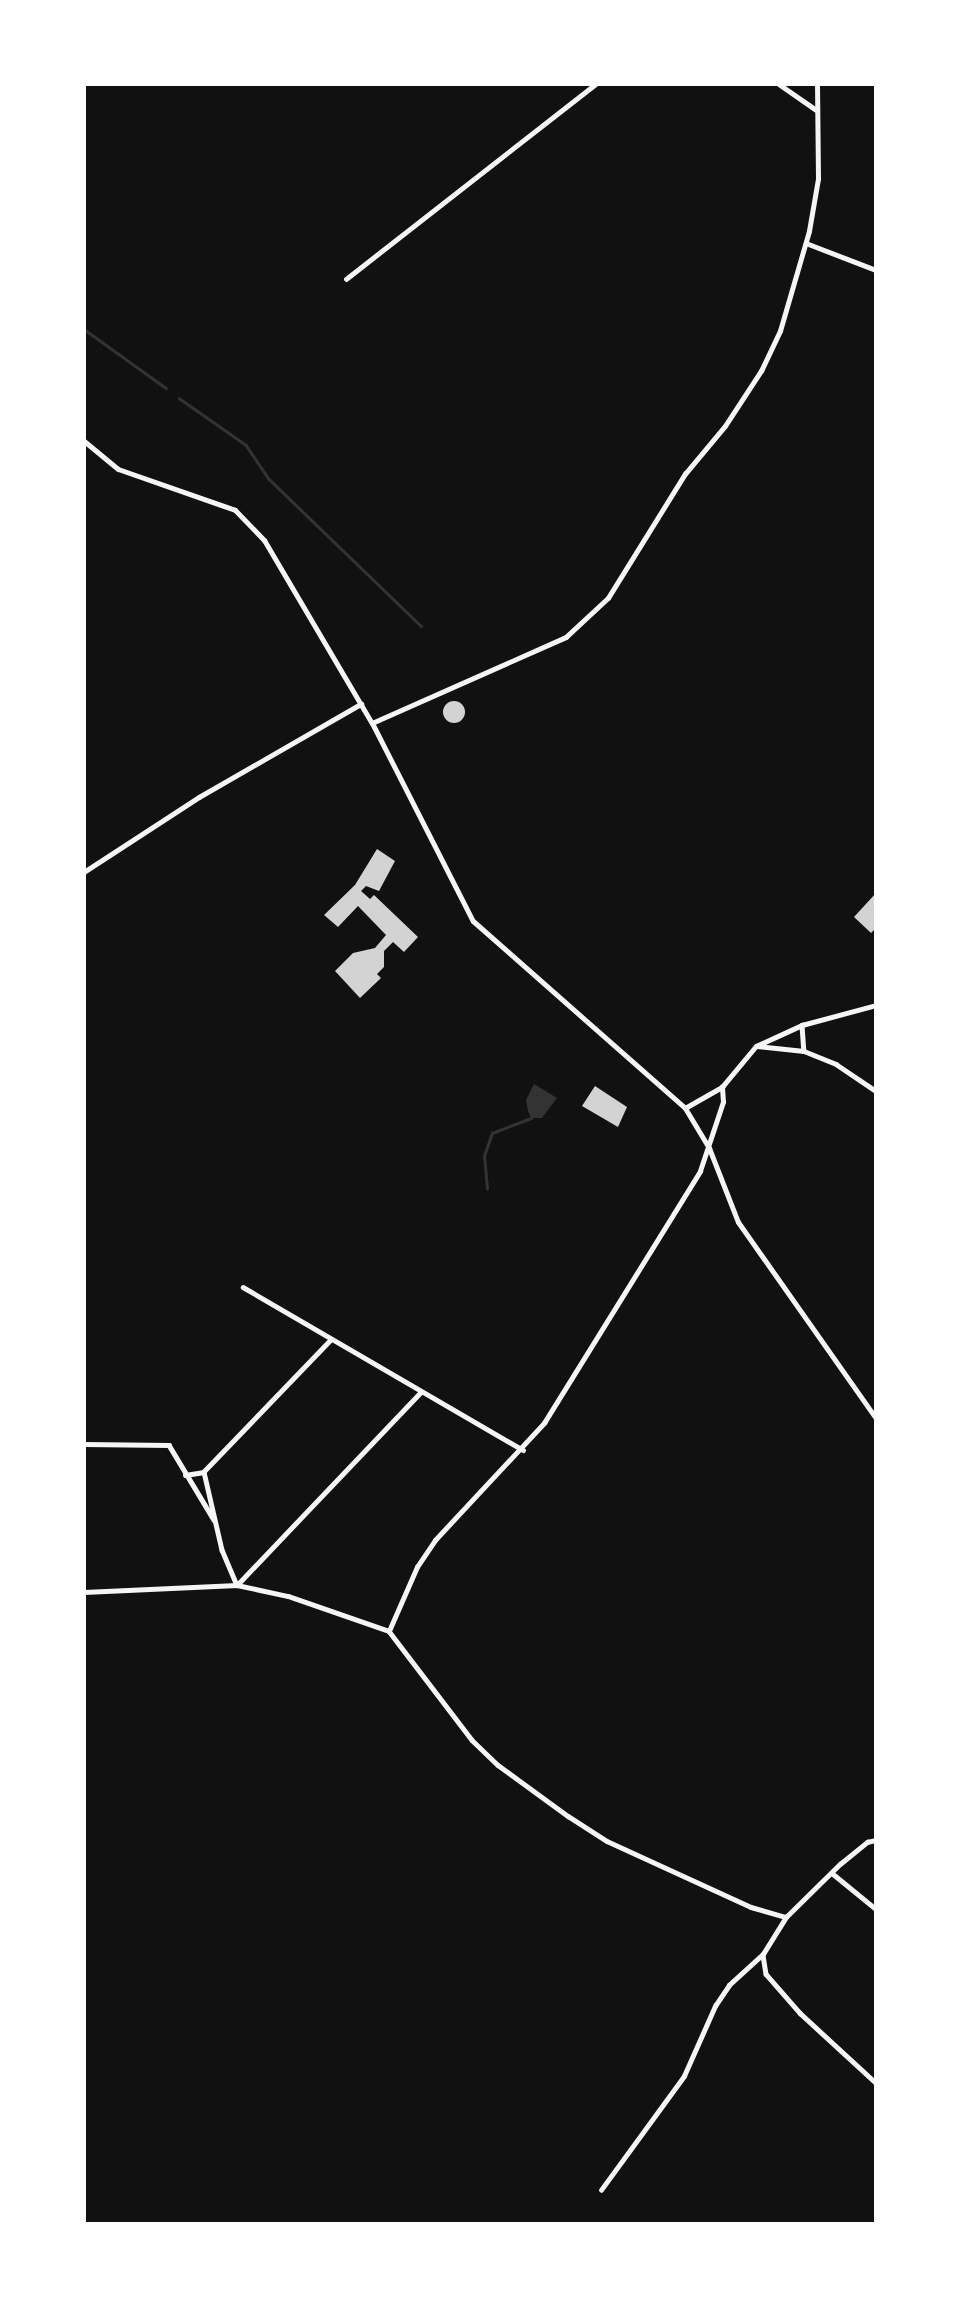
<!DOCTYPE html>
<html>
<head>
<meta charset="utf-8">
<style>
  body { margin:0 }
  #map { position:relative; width:960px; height:2308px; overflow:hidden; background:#111; font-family:"Asap Condensed",sans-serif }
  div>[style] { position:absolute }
  .water>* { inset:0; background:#333 }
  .stream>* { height:2.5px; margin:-1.25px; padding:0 1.25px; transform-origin:1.25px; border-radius:1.25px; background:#333 }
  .building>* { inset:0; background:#d3d3d3 }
  .round { border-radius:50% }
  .minor>* { height:4.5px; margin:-2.25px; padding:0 2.25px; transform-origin:2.25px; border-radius:2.25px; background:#f5f5f5 }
  .tertiary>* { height:5px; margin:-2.5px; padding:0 2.5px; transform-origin:2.5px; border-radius:2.5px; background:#f5f5f5 }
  span { translate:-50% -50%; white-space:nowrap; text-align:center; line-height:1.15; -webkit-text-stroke:5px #fff; paint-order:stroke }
  .frame { position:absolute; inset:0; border:86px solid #fff; pointer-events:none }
</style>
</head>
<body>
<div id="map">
  <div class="water">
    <i style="clip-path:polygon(534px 1084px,557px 1098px,542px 1118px,531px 1118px,528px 1111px,526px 1100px)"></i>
  </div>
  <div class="stream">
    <i style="left:84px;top:329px;width:101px;rotate:35.7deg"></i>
    <i style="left:179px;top:398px;width:82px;rotate:35deg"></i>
    <i style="left:246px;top:445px;width:40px;rotate:56deg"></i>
    <i style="left:268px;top:478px;width:213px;rotate:44deg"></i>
    <i style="left:487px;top:1189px;width:33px;rotate:-95deg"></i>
    <i style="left:484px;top:1156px;width:24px;rotate:-71deg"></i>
    <i style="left:492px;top:1133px;width:42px;rotate:-21deg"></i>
  </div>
  <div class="building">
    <i class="round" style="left:443px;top:701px;width:22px;height:22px"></i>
    <i style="clip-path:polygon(377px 849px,395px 861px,379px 891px,366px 886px,361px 891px,370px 899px,374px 895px,418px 937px,404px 952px,393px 942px,384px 951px,384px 967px,377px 974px,381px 978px,360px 998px,335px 971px,353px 953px,375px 948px,386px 935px,358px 906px,338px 927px,324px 915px,355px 885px)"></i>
    <i style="clip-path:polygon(876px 893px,876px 928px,871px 933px,854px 917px)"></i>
    <i style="clip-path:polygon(595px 1086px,627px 1107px,618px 1127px,582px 1106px)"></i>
  </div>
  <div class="minor">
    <i style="left:779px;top:84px;width:44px;rotate:34.8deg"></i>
    <i style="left:806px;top:243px;width:75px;rotate:21.1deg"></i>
    <i style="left:346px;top:279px;width:317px;rotate:-38deg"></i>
    <i style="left:372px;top:723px;width:212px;rotate:-23.9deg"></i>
    <i style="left:566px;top:637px;width:57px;rotate:-42.9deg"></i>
    <i style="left:608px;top:598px;width:146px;rotate:-58.2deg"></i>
    <i style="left:685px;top:474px;width:62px;rotate:-50.2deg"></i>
    <i style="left:725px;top:426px;width:66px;rotate:-56.8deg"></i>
    <i style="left:761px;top:371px;width:44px;rotate:-64.6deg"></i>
    <i style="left:780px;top:331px;width:104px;rotate:-73.8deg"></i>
    <i style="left:809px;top:231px;width:53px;rotate:-80.2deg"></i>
    <i style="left:818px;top:179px;width:95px;rotate:-90.6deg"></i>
    <i style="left:84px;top:872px;width:137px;rotate:-33.1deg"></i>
    <i style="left:199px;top:797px;width:187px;rotate:-29.9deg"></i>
    <i style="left:802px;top:1025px;width:26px;rotate:86deg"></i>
    <i style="left:804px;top:1051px;width:35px;rotate:22deg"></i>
    <i style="left:836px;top:1064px;width:48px;rotate:34deg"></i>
    <i style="left:757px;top:1046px;width:47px;rotate:6.1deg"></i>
    <i style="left:685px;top:1108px;width:43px;rotate:-29.6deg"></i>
    <i style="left:243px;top:1287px;width:324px;rotate:30.2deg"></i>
    <i style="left:331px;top:1340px;width:183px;rotate:133.9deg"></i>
    <i style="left:204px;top:1472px;width:80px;rotate:77deg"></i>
    <i style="left:222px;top:1550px;width:38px;rotate:67deg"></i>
    <i style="left:237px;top:1585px;width:265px;rotate:-46.4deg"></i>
    <i style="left:84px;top:1444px;width:85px;rotate:0.7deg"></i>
    <i style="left:169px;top:1445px;width:87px;rotate:59deg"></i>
    <i style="left:185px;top:1475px;width:19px;rotate:-9deg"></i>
    <i style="left:84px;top:1592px;width:153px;rotate:-2.6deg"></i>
    <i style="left:237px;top:1585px;width:52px;rotate:12.2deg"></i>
    <i style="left:288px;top:1596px;width:107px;rotate:19.1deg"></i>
    <i style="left:389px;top:1631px;width:137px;rotate:52.7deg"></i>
    <i style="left:472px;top:1740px;width:36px;rotate:44deg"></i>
    <i style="left:498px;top:1765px;width:87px;rotate:36.1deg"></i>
    <i style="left:568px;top:1816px;width:46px;rotate:32.7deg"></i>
    <i style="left:607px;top:1841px;width:158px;rotate:24.6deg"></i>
    <i style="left:751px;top:1907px;width:36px;rotate:16deg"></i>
    <i style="left:389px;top:1631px;width:70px;rotate:-66.4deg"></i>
    <i style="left:417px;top:1567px;width:32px;rotate:-56deg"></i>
    <i style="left:435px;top:1540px;width:160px;rotate:-47deg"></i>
    <i style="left:544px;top:1423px;width:296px;rotate:-58.2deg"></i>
    <i style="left:700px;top:1171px;width:73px;rotate:-71.6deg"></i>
    <i style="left:723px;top:1102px;width:15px;rotate:-94deg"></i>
    <i style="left:722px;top:1087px;width:53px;rotate:-50.3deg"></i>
    <i style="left:756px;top:1046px;width:51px;rotate:-24.5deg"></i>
    <i style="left:802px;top:1025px;width:77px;rotate:-15.1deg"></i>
    <i style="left:832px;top:1873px;width:57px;rotate:39.3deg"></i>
    <i style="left:786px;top:1917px;width:76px;rotate:-44.5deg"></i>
    <i style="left:840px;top:1864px;width:35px;rotate:-39deg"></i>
    <i style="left:867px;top:1842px;width:9px;rotate:-13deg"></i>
    <i style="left:763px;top:1955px;width:19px;rotate:81deg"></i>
    <i style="left:766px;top:1974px;width:52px;rotate:48.9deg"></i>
    <i style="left:800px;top:2013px;width:103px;rotate:42.6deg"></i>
    <i style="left:601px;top:2190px;width:141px;rotate:-53.9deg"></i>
    <i style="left:684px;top:2076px;width:77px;rotate:-66.1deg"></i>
    <i style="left:715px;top:2006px;width:25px;rotate:-56deg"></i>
    <i style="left:729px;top:1985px;width:46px;rotate:-42.4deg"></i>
    <i style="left:763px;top:1954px;width:44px;rotate:-58.1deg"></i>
  </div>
  <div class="tertiary">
    <i style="left:84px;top:441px;width:44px;rotate:39.5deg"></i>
    <i style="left:118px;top:469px;width:124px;rotate:19.3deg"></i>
    <i style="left:235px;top:510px;width:42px;rotate:46deg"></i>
    <i style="left:264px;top:540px;width:212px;rotate:59.5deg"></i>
    <i style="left:372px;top:723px;width:222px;rotate:63deg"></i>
    <i style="left:473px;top:921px;width:283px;rotate:41.4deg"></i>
    <i style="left:685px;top:1108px;width:47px;rotate:59deg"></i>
    <i style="left:709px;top:1148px;width:79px;rotate:68.6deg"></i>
    <i style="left:738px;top:1222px;width:240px;rotate:54.9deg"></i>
  </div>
  <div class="frame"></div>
</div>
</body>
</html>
